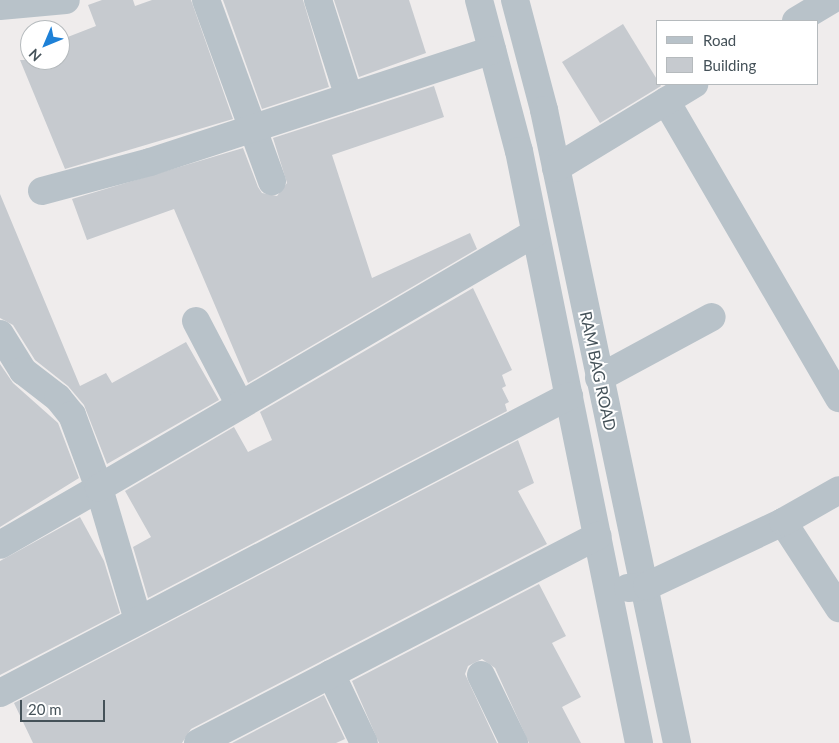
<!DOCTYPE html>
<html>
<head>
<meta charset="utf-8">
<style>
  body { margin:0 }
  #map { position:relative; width:839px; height:743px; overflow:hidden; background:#efecec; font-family:Lato,sans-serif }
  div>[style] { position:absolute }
  .building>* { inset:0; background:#c6cacf }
  .minor>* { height:28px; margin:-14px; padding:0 14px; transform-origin:14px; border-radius:14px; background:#b8c2c9 }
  span { translate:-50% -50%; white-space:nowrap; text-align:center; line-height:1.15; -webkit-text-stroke:4px #fff; paint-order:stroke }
  .street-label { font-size:16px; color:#455259 }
  .legend { position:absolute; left:656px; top:20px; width:162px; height:65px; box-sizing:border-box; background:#fff; border:1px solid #b5babd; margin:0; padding:6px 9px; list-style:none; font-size:15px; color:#455259 }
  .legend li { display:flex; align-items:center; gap:10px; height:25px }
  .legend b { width:25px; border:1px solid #b5babd }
  .north { position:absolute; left:20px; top:20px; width:50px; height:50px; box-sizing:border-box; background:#fff; border:1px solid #b5babd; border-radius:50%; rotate:225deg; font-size:14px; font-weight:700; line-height:20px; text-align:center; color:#455259 }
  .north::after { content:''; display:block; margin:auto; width:18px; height:22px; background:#1e81d7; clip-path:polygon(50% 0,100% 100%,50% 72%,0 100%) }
  .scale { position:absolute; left:20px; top:700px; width:85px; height:22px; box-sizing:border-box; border:2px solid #455259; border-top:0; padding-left:6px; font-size:15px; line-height:18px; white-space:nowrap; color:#455259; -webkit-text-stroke:4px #fff; paint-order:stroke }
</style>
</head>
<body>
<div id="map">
  <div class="building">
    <i style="clip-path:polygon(102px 0,133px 0,135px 6px,152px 0,191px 0,233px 119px,65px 169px,20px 60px,60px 60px,60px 40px,96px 26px,88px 5px)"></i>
    <i style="clip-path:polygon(223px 0,303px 0,329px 87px,262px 109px)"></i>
    <i style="clip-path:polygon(334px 0,409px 0,426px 53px,359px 77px)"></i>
    <i style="clip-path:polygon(623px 24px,661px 86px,600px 123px,562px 62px)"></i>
    <i style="clip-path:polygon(434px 86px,444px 117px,332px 155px,372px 278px,470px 233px,477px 249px,248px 383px,174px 209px,87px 240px,72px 199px,243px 148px,258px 187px,262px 193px,277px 196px,287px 183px,273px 138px)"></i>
    <i style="clip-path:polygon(0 194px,80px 386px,106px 373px,112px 383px,186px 342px,219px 400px,107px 464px,84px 405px,68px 386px,35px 360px,13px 325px,0 318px)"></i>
    <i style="clip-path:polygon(473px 288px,512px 370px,502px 375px,506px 386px,502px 388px,509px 402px,505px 404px,507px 411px,148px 598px,133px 547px,151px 537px,125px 491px,234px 427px,248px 452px,272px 440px,260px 412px)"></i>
    <i style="clip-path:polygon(0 364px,13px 383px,58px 423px,79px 478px,0 527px)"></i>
    <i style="clip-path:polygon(518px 440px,534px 483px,518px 491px,547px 544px,191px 729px,182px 743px,33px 743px,14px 703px)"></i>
    <i style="clip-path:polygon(80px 517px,104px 561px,120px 613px,0 675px,0 561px)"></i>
    <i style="clip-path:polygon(539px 584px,566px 636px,552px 643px,581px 697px,562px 707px,581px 743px,529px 743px,495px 668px,482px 659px,468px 666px,465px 674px,497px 743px,379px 743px,352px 681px)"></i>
    <i style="clip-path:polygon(324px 695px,345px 739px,336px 743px,232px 743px)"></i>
  </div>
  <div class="minor">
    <i style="left:206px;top:0;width:193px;rotate:70deg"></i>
    <i style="left:318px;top:0;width:102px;rotate:72.3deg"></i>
    <i style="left:479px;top:0;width:156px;rotate:75.2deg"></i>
    <i style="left:519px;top:151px;width:604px;rotate:78.54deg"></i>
    <i style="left:515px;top:0;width:114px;rotate:75.2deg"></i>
    <i style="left:544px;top:110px;width:647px;rotate:78.13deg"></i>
    <i style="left:0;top:6px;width:66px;rotate:-5.2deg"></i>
    <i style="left:796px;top:21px;width:41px;rotate:-31deg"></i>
    <i style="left:666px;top:101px;width:344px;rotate:59.8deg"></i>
    <i style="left:556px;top:168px;width:162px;rotate:-31.3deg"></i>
    <i style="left:42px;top:191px;width:112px;rotate:-15deg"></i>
    <i style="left:150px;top:162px;width:360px;rotate:-18.1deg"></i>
    <i style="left:196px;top:321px;width:95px;rotate:62.4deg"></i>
    <i style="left:0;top:334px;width:44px;rotate:58.1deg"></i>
    <i style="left:23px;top:371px;width:44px;rotate:37.6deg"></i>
    <i style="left:58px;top:398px;width:22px;rotate:51deg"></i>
    <i style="left:72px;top:415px;width:78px;rotate:69.7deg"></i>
    <i style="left:99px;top:488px;width:114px;rotate:150.1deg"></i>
    <i style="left:599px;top:378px;width:128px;rotate:-28.4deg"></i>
    <i style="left:783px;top:522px;width:103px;rotate:56.9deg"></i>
    <i style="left:628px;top:588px;width:19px;rotate:-6deg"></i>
    <i style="left:647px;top:586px;width:150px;rotate:-25.2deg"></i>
    <i style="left:783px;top:522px;width:64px;rotate:-29.7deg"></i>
    <i style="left:138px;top:620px;width:138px;rotate:-106.5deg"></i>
    <i style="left:99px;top:488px;width:505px;rotate:-30.32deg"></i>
    <i style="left:331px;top:674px;width:76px;rotate:64.4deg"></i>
    <i style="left:481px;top:675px;width:76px;rotate:64.1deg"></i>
    <i style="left:0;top:693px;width:642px;rotate:-27.56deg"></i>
    <i style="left:198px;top:743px;width:450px;rotate:-27.4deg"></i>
  </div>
  <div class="street-label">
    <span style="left:598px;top:371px;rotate:78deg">RAM BAG ROAD</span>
  </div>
  <ul class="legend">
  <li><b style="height:6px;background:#b8c2c9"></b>Road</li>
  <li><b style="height:14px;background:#c6cacf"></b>Building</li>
  </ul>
  <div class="north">N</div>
  <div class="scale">20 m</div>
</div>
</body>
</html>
